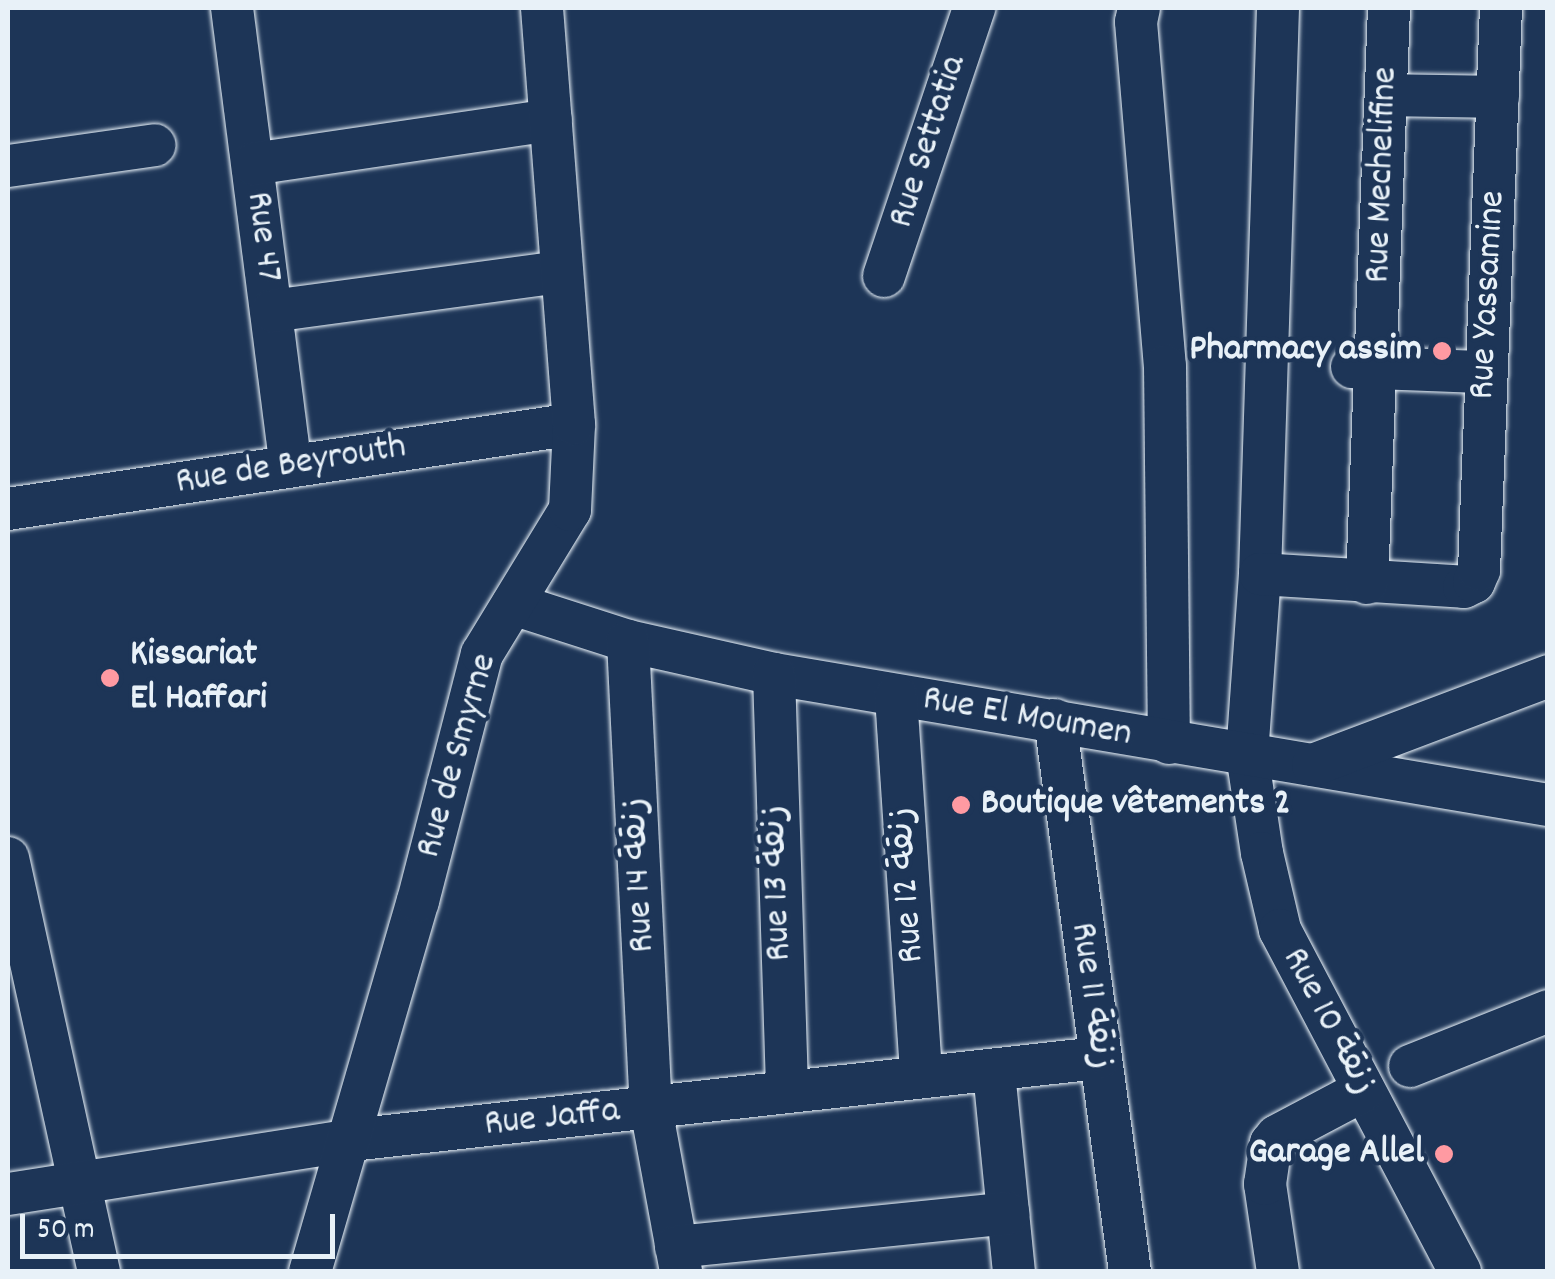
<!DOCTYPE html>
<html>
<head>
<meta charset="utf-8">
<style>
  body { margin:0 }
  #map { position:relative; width:1555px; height:1279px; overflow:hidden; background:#1d3557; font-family:Dekko,"Playpen Sans Arabic",sans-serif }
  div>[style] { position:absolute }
  .roads { filter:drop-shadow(0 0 2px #e8f1f8) drop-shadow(0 0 2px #e8f1f8) }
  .street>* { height:42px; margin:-21px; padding:0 21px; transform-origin:21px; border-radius:21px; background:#1d3557 }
  .dots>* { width:28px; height:28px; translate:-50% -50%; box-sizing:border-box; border:5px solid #1d3557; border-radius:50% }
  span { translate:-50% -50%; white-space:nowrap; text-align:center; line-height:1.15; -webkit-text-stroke:8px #1d3557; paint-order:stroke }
  .street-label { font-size:38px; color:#e8f1f8 }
  .poi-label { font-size:38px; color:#e8f1f8; font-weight:700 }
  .right { translate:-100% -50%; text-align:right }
  .left { translate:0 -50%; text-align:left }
  .frame { position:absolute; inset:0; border:10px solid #e8f1f8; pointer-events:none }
  .scale { position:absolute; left:20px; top:1214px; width:315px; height:45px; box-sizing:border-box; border:5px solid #e8f1f8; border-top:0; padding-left:12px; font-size:30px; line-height:35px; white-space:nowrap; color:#e8f1f8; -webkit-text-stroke:8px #1d3557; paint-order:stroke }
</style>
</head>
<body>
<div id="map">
  <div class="roads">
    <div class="street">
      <i style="left:232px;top:8px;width:462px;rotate:82.7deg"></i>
      <i style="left:1139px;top:8px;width:14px;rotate:102deg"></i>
      <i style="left:1136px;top:22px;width:345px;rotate:85.2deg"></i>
      <i style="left:1165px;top:366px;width:377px;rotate:89.4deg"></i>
      <i style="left:1278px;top:8px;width:566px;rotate:91.82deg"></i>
      <i style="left:1260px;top:574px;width:180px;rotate:94.1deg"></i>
      <i style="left:1247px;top:754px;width:100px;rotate:81.4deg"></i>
      <i style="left:1262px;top:853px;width:79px;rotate:76.8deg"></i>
      <i style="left:1280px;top:930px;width:386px;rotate:62.2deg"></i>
      <i style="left:1386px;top:95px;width:112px;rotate:1deg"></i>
      <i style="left:253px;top:164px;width:301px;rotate:-8.4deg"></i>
      <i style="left:8px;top:166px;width:148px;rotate:-8.1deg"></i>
      <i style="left:884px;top:276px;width:283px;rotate:-71.4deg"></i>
      <i style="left:272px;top:311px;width:292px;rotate:-7.7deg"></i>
      <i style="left:1352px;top:367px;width:133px;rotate:2.2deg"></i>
      <i style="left:8px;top:509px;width:572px;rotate:-8.54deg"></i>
      <i style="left:1260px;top:574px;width:204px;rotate:3.6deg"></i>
      <i style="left:1464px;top:587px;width:11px;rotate:-27deg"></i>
      <i style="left:1474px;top:582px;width:13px;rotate:-67deg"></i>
      <i style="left:1479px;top:570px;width:562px;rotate:-87.76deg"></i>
      <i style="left:1367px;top:583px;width:575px;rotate:-87.81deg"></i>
      <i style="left:513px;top:604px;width:121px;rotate:17.8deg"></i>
      <i style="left:628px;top:641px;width:150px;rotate:12.7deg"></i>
      <i style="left:774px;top:674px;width:785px;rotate:9.61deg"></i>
      <i style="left:628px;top:641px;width:468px;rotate:87.2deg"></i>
      <i style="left:651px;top:1108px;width:167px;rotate:79.6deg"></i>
      <i style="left:774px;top:674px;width:418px;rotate:88.2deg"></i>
      <i style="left:896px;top:696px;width:379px;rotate:86.2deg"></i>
      <i style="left:1055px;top:720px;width:557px;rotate:82.26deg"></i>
      <i style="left:1313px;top:765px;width:251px;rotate:-20.7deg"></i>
      <i style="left:8px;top:858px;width:424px;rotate:77.6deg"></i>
      <i style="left:1410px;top:1066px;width:149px;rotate:-21.7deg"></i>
      <i style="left:994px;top:1072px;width:201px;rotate:84.3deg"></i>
      <i style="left:8px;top:1194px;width:347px;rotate:-8.9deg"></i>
      <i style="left:351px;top:1140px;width:752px;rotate:-6.26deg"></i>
      <i style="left:676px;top:1247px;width:334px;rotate:-5.8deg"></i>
      <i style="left:310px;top:1272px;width:386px;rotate:-73.8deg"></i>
      <i style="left:418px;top:901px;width:255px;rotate:-75.5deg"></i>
      <i style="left:482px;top:654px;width:169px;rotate:-58.6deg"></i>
      <i style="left:570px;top:510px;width:86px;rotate:-87.3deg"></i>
      <i style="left:574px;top:424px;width:417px;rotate:-94.4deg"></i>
      <i style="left:1278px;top:1272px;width:89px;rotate:-98.4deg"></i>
      <i style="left:1265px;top:1184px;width:41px;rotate:-81.7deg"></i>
      <i style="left:1271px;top:1143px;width:9px;rotate:-49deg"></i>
      <i style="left:1277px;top:1136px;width:98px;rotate:-27.9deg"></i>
    </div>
  </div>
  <div class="dots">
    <i style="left:1442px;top:351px;background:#ff9aa2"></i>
    <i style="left:110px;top:678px;background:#ff9aa2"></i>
    <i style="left:961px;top:805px;background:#ff9aa2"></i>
    <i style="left:1444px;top:1154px;background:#ff9aa2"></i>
  </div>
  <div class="street-label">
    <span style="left:929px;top:142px;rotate:-72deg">Rue Settatia</span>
    <span style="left:1383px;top:175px;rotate:-88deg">Rue Mechelifine</span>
    <span style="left:262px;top:237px;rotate:83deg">Rue 47</span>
    <span style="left:1489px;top:295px;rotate:-87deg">Rue Yassamine</span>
    <span style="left:291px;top:466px;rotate:-9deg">Rue de Beyrouth</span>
    <span style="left:1027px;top:718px;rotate:10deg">Rue El Moumen</span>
    <span style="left:458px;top:756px;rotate:-74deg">Rue de Smyrne</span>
    <span style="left:640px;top:875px;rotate:-93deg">Rue 14 زنقة</span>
    <span style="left:778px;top:883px;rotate:-92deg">Rue 13 زنقة</span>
    <span style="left:908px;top:885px;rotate:-94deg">Rue 12 زنقة</span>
    <span style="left:1091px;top:996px;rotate:82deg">Rue 11 زنقة</span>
    <span style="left:1328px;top:1022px;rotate:62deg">Rue 10 زنقة</span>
    <span style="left:552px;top:1119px;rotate:-6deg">Rue Jaffa</span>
  </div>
  <div class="poi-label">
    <span class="right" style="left:1422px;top:351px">Pharmacy assim</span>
    <span class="left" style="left:130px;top:678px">Kissariat<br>El Haffari</span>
    <span class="left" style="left:981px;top:805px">Boutique vêtements 2</span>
    <span class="right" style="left:1424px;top:1154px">Garage Allel</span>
  </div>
  <div class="frame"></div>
  <div class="scale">50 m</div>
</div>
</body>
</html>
